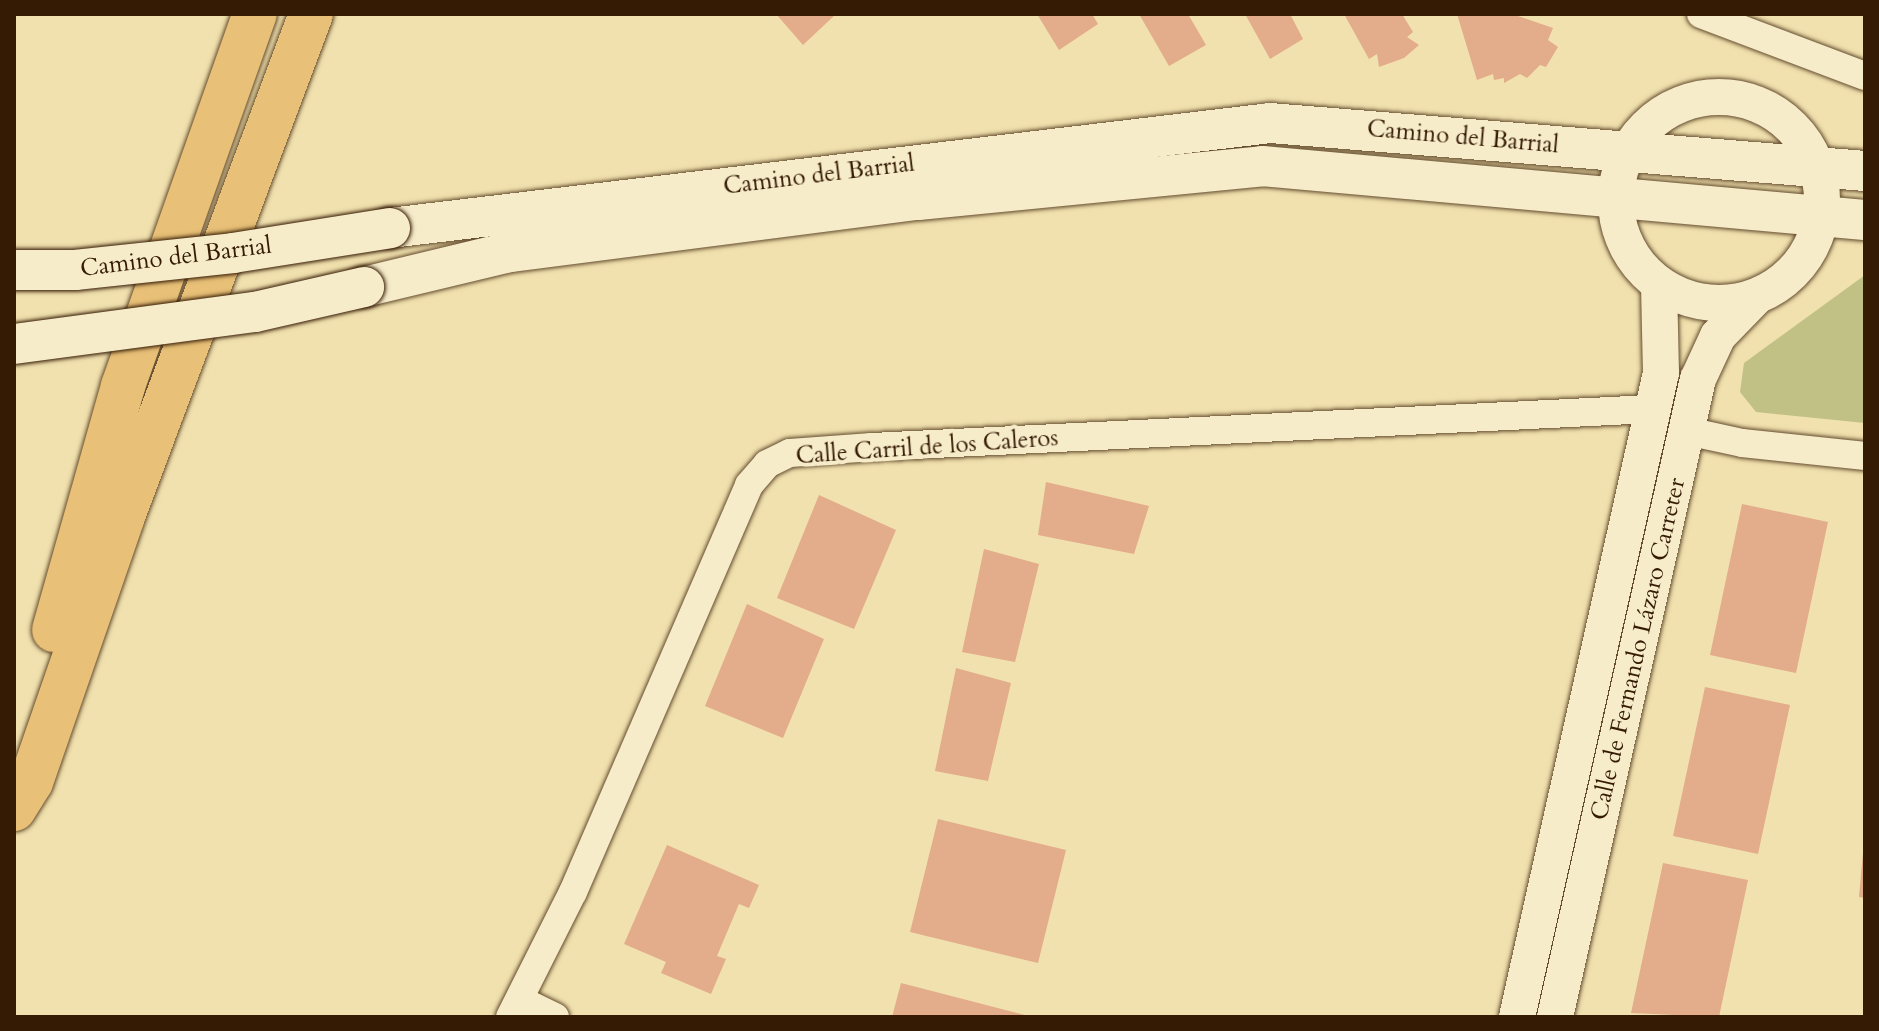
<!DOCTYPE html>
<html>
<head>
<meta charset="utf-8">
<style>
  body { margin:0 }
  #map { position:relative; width:1879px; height:1031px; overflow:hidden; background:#f1e1ae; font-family:Cardo,serif }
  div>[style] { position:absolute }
  .green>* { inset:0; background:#c1c185 }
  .building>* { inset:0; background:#e3ac8a }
  .roads { filter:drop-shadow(0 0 2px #644c2e) drop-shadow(0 0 2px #644c2e) }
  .minor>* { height:28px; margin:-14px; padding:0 14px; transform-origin:14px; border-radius:14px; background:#f6ecca }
  .tertiary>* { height:36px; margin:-18px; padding:0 18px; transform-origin:18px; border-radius:18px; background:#f6ecca }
  .tertiary>.ring { margin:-18px; padding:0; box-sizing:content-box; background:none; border:36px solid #f6ecca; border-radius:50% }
  .secondary>* { height:40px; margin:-20px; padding:0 20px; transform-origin:20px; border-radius:20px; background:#f6ecca }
  .motorway>* { height:44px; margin:-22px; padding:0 22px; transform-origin:22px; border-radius:22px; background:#e8c077 }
  .bridges { filter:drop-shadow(0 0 2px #351a04) drop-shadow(0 0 2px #351a04) }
  .secondary-bridge>* { height:40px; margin:-20px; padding:0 20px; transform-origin:20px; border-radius:20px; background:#f6ecca }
  span { translate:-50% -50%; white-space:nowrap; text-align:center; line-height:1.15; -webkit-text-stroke:8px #f6ecca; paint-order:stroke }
  .street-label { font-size:24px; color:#351a04 }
  .frame { position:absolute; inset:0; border:16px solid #351a04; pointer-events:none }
</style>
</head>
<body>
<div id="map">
  <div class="green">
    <i style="clip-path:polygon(1865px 275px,1865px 423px,1756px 412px,1740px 392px,1744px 363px)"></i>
  </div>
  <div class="building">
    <i style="clip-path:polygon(776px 14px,836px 14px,803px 45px)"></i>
    <i style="clip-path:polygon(1037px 14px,1092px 14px,1098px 24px,1059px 50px)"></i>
    <i style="clip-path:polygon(1139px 14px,1188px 14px,1206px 45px,1169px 66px)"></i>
    <i style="clip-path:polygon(1245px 14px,1290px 14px,1303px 39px,1270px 59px)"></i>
    <i style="clip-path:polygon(1344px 14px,1402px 14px,1413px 32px,1407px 37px,1419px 45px,1404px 58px,1379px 67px,1377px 54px,1369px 59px)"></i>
    <i style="clip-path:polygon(1457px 14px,1512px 14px,1553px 28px,1548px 40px,1558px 47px,1546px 67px,1540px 65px,1527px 78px,1520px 74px,1504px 83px,1504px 78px,1494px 80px,1493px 74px,1477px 80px)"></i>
    <i style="clip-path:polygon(1046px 482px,1149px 506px,1134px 554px,1038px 535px)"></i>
    <i style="clip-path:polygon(819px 495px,896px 530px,854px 629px,777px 598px)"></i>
    <i style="clip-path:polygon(1742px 504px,1828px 522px,1796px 673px,1710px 655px)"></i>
    <i style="clip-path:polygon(984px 549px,1039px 564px,1015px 662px,962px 652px)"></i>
    <i style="clip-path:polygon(747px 604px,824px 639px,783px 738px,705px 706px)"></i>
    <i style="clip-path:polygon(956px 668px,1011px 683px,988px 781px,935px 771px)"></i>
    <i style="clip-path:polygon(1705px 687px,1790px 705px,1758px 854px,1673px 836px)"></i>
    <i style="clip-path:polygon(938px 819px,1066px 850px,1038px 963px,910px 932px)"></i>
    <i style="clip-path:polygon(667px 845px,759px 885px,749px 908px,739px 904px,717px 956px,726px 959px,711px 994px,661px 973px,666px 962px,624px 944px)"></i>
    <i style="clip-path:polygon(1863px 853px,1865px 853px,1865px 898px,1859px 897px)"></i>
    <i style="clip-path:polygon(1663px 863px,1748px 880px,1719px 1017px,1631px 1013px)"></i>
    <i style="clip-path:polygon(901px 983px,1029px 1016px,1029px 1017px,892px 1017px)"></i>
  </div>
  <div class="roads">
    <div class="minor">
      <i style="left:1701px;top:14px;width:175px;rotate:20.7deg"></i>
      <i style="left:1687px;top:431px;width:56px;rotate:12.3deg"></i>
      <i style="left:1742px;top:443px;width:124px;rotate:6deg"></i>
      <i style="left:520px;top:1000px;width:39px;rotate:26deg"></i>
      <i style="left:510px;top:1017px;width:140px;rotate:-63.3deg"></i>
      <i style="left:573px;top:892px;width:443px;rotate:-66.6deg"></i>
      <i style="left:749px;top:485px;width:28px;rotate:-49deg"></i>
      <i style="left:767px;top:464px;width:25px;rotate:-26deg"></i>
      <i style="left:790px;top:453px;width:82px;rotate:-4.2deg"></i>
      <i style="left:872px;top:447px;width:780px;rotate:-2.79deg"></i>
    </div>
    <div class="tertiary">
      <i class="ring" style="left:1616px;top:97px;width:170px;height:170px"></i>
      <i style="left:1517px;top:1017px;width:660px;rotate:-77.4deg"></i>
      <i style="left:1661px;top:373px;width:87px;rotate:-91.3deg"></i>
      <i style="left:1555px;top:1017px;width:654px;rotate:-77.37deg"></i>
      <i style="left:1698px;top:379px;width:47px;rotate:-65.1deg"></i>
      <i style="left:1718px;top:336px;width:53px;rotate:-45.8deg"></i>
    </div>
    <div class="secondary">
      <i style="left:390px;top:228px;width:886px;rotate:-6.8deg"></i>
      <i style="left:1270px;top:123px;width:597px;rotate:4.61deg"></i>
      <i style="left:364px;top:287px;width:150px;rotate:-13.5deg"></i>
      <i style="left:510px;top:252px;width:411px;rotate:-7.3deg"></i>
      <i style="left:918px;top:200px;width:346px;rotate:-5.6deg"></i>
      <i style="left:1262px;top:166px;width:605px;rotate:5.12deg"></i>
    </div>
    <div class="motorway">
      <i style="left:54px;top:630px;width:254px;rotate:-74.2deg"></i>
      <i style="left:123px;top:386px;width:395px;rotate:-70.5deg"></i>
      <i style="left:14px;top:809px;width:32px;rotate:-58deg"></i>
      <i style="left:31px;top:782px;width:281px;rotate:-70.9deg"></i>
      <i style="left:123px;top:516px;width:536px;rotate:-69.47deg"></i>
    </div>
  </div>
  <div class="bridges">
    <div class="secondary-bridge">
      <i style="left:14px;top:270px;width:61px"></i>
      <i style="left:75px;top:270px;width:159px;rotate:-6.1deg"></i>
      <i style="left:233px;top:253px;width:159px;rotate:-9deg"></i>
      <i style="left:14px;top:344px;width:243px;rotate:-7.6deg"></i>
      <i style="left:255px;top:312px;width:112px;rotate:-12.9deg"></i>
    </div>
  </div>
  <div class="street-label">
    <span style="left:1463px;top:137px;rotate:5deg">Camino del Barrial</span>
    <span style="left:819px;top:175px;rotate:-7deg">Camino del Barrial</span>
    <span style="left:176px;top:257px;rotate:-7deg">Camino del Barrial</span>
    <span style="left:927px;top:447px;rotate:-4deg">Calle Carril de los Caleros</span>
    <span style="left:1638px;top:649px;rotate:-77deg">Calle de Fernando Lázaro Carreter</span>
  </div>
  <div class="frame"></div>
</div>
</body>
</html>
